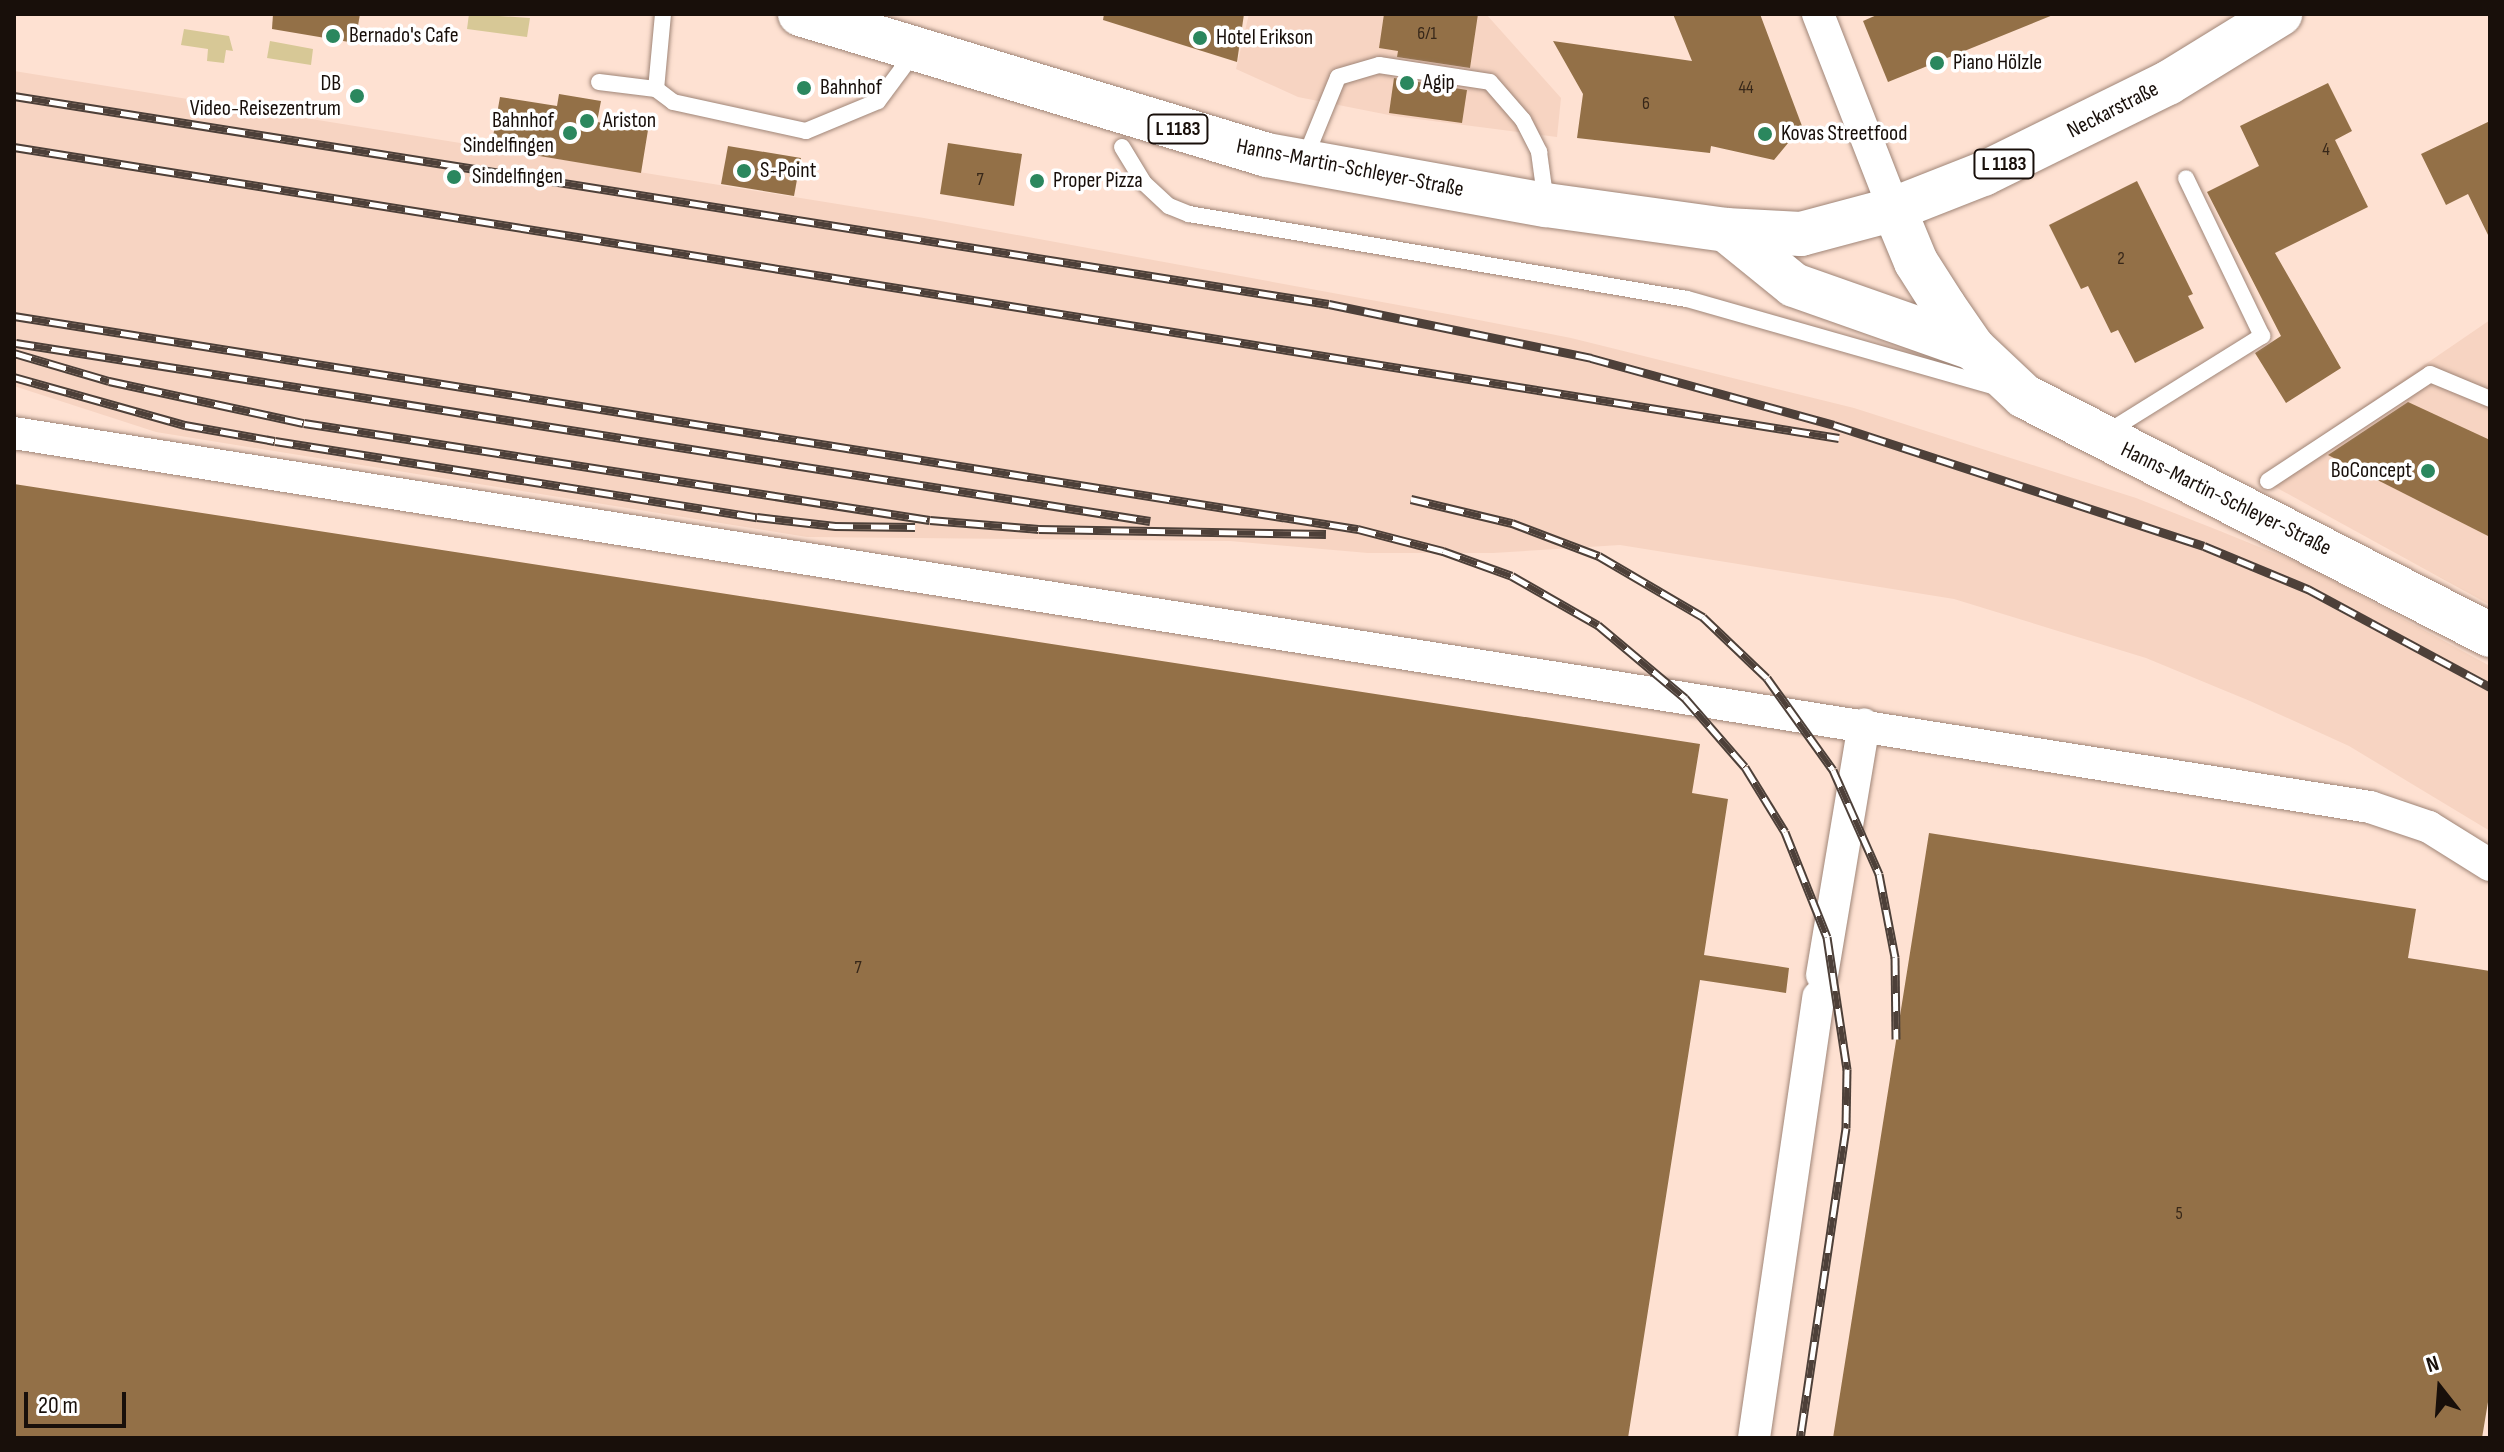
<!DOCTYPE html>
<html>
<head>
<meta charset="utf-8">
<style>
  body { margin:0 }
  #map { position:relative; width:2504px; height:1452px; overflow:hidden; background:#fee1d2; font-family:"Sofia Sans Condensed",sans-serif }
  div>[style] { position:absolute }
  .built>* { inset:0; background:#f7d4c2 }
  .green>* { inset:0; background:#d7c896 }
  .building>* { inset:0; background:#937047 }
  .roads { filter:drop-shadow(0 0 2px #9f8577) drop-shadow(0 0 2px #9f8577) }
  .lane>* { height:16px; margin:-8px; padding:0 8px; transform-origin:8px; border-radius:8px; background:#fff }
  .street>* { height:32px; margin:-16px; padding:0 16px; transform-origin:16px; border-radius:16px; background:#fff }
  .secondary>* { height:44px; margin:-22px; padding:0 22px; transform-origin:22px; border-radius:22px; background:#fff }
  .primary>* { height:44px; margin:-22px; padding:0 22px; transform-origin:22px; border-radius:22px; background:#fff }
  .rail>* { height:9px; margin-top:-4.5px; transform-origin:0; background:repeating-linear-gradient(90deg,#fff 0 18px,#4d4039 0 36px); box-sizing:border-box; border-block:2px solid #4d4039 }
  .dots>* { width:22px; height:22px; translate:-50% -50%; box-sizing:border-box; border:4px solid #fff; border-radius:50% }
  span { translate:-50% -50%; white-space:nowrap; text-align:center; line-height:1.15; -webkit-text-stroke:7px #fff; paint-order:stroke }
  .number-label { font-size:18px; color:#372719 }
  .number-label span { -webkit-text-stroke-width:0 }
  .shield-label span { padding:2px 6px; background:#fff; border:2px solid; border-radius:6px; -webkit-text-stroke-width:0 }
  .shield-label { font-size:20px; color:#180f0a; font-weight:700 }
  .poi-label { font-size:22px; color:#180f0a }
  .left { translate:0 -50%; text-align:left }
  .right { translate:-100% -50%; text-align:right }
  .street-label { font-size:22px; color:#180f0a }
  .frame { position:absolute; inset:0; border:16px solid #180f0a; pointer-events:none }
  .north { position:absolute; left:2400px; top:1348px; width:80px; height:80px; -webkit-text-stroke:6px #fff; paint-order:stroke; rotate:343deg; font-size:22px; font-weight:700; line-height:32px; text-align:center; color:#180f0a }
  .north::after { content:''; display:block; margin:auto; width:28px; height:36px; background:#180f0a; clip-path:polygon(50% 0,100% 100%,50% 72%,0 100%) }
  .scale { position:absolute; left:24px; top:1392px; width:102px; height:36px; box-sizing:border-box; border:4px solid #180f0a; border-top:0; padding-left:10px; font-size:24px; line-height:28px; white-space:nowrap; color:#180f0a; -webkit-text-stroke:6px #fff; paint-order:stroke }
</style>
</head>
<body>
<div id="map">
  <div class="built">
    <i style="clip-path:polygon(1249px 14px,1486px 14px,1561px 98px,1557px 137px,1394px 116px,1298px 97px,1236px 69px)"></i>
    <i style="clip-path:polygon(14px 71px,924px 218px,1453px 315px,1571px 338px,1854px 408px,2136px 498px,2220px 531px,2306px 566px,2490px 666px,2490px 831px,2349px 746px,2250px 701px,2146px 658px,1954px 599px,1620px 545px,1493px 553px,1368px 553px,1230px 541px,807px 537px,156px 432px,14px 386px)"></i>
    <i style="clip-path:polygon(2490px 320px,2490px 605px,2259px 478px)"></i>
  </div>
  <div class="green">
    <i style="clip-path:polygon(469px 14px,530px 18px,527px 37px,467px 29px)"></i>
    <i style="clip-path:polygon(184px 29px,229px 36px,233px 51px,226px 50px,224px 63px,207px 61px,208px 49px,181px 45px)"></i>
    <i style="clip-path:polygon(270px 41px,313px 49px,311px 65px,267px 58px)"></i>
  </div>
  <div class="building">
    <i style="clip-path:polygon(273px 14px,360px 14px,355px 43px,272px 29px)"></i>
    <i style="clip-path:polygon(1104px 14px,1244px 14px,1237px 62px,1103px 20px)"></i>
    <i style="clip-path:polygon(1384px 14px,1478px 14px,1470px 68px,1397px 57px,1398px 51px,1379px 48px)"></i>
    <i style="clip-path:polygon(1673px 14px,1760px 14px,1802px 126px,1774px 160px,1711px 146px,1710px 153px,1577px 138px,1583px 94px,1553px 41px,1692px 61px)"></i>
    <i style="clip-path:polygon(1879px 14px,2053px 14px,2053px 15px,1888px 82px,1863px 21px)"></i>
    <i style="clip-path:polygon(1394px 78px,1467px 90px,1462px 123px,1389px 113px)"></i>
    <i style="clip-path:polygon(2328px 83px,2352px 131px,2335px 140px,2368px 207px,2275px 253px,2341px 368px,2286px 403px,2255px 353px,2281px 336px,2207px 192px,2259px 166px,2240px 126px)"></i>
    <i style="clip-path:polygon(559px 94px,601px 101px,597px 122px,648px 130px,641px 173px,491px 148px,500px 97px,557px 106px)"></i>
    <i style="clip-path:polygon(2490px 121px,2490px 239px,2468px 194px,2446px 205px,2421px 154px)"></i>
    <i style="clip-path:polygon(948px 143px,1022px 154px,1014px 206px,940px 194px)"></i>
    <i style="clip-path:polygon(728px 146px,801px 158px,794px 196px,721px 184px)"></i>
    <i style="clip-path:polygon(2137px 181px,2193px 294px,2188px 296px,2204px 328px,2135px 363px,2118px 330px,2111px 333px,2088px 286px,2081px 289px,2049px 225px)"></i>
    <i style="clip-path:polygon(2408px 402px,2490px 440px,2490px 537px,2328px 455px)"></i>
    <i style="clip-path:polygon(14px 484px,1700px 744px,1692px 793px,1728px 799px,1704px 955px,1789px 968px,1786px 993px,1700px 980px,1628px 1438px,14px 1438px)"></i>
    <i style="clip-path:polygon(1929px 833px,2416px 909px,2408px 958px,2490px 971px,2490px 1390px,2482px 1438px,1833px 1438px)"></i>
  </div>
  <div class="roads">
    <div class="lane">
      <i style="left:663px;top:14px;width:75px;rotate:95.3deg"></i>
      <i style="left:656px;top:89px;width:21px;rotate:37deg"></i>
      <i style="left:673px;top:102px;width:136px;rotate:12.3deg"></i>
      <i style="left:806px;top:131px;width:78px;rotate:-22.6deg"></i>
      <i style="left:878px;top:101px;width:64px;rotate:-53.3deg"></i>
      <i style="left:599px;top:82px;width:57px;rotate:7deg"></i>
      <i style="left:1122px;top:147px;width:42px;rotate:58.6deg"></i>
      <i style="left:1144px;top:183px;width:34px;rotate:43deg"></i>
      <i style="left:1169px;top:206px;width:22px;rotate:22deg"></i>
      <i style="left:1189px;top:214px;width:505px;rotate:9.69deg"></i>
      <i style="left:1687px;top:299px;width:318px;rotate:15.9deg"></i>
      <i style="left:1305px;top:158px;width:87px;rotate:-67.8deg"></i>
      <i style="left:1338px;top:77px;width:43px;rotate:-16.3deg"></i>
      <i style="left:1379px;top:65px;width:112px;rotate:8.7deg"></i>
      <i style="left:1490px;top:82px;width:50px;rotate:49deg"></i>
      <i style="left:1523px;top:120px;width:36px;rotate:63deg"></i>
      <i style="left:1539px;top:152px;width:51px;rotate:82.2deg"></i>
      <i style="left:2106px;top:433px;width:184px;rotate:-31.9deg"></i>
      <i style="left:2262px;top:336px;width:175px;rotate:-115.7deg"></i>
      <i style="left:2268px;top:481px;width:194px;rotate:-33.4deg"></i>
      <i style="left:2430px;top:374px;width:65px;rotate:22.6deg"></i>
    </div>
    <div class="street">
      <i style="left:1818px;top:14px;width:209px;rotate:68.7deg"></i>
      <i style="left:14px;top:433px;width:2386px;rotate:9.02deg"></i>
      <i style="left:2370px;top:807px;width:62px;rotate:18.7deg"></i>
      <i style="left:2429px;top:827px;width:72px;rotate:31.9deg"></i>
      <i style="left:1822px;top:975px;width:254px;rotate:-80.5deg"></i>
      <i style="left:1754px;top:1438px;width:446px;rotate:-81.7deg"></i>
    </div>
    <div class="secondary">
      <i style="left:1894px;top:209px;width:57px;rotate:67.5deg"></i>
      <i style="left:1916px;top:262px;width:52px;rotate:57.5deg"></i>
      <i style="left:1944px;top:306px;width:51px;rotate:55.4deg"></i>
      <i style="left:1973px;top:348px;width:70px;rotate:43.3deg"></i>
      <i style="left:2024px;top:396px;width:524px;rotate:27.15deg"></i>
      <i style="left:1726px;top:230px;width:87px;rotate:39deg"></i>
      <i style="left:1794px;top:285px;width:190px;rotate:19.4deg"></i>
    </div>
    <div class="primary">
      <i style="left:800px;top:14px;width:488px;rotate:16.8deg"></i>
      <i style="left:1267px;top:155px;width:283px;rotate:10.2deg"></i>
      <i style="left:1546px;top:205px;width:182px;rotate:7.9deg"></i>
      <i style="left:1726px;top:230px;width:75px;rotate:3.1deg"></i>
      <i style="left:1801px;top:234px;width:96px;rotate:-15deg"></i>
      <i style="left:1894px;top:209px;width:96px;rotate:-21.5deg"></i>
      <i style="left:1983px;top:174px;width:206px;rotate:-26.2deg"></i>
      <i style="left:2168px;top:83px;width:132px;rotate:-31.6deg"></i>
    </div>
  </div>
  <div class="rail">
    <i style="left:14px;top:96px;width:1331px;rotate:8.99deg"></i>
    <i style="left:1329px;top:304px;width:268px;rotate:11.6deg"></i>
    <i style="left:1591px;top:358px;width:252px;rotate:15.4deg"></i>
    <i style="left:1834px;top:425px;width:389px;rotate:18.1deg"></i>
    <i style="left:2204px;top:546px;width:113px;rotate:22.5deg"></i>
    <i style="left:2308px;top:589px;width:207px;rotate:28.3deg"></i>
    <i style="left:14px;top:147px;width:1848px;rotate:9.06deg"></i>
    <i style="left:14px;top:316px;width:1361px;rotate:9.01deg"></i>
    <i style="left:1358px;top:529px;width:88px;rotate:14.5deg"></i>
    <i style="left:1443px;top:551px;width:73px;rotate:19.9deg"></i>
    <i style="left:1512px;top:576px;width:99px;rotate:29.7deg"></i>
    <i style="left:1598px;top:625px;width:114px;rotate:40deg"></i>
    <i style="left:1685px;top:698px;width:91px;rotate:49deg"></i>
    <i style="left:1745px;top:767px;width:76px;rotate:58.4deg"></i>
    <i style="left:1785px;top:832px;width:113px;rotate:68.2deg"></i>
    <i style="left:1827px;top:937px;width:134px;rotate:81.4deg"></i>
    <i style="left:1847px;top:1069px;width:59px;rotate:91deg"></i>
    <i style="left:1846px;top:1128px;width:313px;rotate:98.4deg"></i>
    <i style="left:16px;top:343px;width:1148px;rotate:8.92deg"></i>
    <i style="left:14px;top:353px;width:99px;rotate:16.4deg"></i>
    <i style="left:109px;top:381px;width:199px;rotate:12.2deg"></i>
    <i style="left:304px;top:423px;width:633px;rotate:8.81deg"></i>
    <i style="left:930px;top:520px;width:109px;rotate:4.7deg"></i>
    <i style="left:1039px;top:529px;width:287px;rotate:1deg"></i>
    <i style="left:14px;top:377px;width:178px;rotate:15.7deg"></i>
    <i style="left:185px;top:425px;width:91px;rotate:10.1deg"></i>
    <i style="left:275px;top:441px;width:488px;rotate:9deg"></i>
    <i style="left:757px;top:517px;width:79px;rotate:6.6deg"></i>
    <i style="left:835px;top:526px;width:80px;rotate:0.7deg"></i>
    <i style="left:1411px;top:499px;width:104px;rotate:13.4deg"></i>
    <i style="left:1512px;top:523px;width:93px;rotate:20.8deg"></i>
    <i style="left:1599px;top:556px;width:121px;rotate:30.4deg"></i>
    <i style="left:1703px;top:617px;width:88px;rotate:43.6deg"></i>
    <i style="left:1767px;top:678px;width:113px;rotate:54.3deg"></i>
    <i style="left:1833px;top:770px;width:114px;rotate:66.1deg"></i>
    <i style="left:1879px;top:874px;width:85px;rotate:79.1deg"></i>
    <i style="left:1895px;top:957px;width:82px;rotate:89.3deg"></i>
  </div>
  <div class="dots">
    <i style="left:333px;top:36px;background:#2b875e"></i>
    <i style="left:1200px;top:38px;background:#2b875e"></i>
    <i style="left:1937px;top:63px;background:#2b875e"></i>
    <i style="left:1407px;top:83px;background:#2b875e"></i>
    <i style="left:804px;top:88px;background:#2b875e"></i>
    <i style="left:357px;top:96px;background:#2b875e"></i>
    <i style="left:587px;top:121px;background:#2b875e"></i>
    <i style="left:570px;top:133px;background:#2b875e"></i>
    <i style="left:1765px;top:134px;background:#2b875e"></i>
    <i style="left:744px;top:171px;background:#2b875e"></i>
    <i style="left:454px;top:177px;background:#2b875e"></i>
    <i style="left:1037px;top:181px;background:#2b875e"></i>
    <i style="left:2428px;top:471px;background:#2b875e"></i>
  </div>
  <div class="number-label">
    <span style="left:1427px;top:34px">6/1</span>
    <span style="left:1746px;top:88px">44</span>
    <span style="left:1646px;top:104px">6</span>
    <span style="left:2326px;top:150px">4</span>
    <span style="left:980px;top:180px">7</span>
    <span style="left:2121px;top:259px">2</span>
    <span style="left:858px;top:968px">7</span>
    <span style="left:2179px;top:1214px">5</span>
  </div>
  <div class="shield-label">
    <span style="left:1178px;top:129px">L 1183</span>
    <span style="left:2004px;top:164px">L 1183</span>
  </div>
  <div class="poi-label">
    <span class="left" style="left:349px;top:36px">Bernado's Cafe</span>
    <span class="left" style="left:1216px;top:38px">Hotel Erikson</span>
    <span class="left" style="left:1953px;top:63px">Piano Hölzle</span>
    <span class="right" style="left:341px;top:96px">DB<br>Video-Reisezentrum</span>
    <span class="left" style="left:1423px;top:83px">Agip</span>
    <span class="left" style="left:820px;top:88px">Bahnhof</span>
    <span class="right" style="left:554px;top:133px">Bahnhof<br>Sindelfingen</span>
    <span class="left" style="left:603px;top:121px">Ariston</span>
    <span class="left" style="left:1781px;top:134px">Kovas Streetfood</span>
    <span class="left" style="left:760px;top:171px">S-Point</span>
    <span class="left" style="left:472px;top:177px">Sindelfingen</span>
    <span class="left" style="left:1053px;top:181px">Proper Pizza</span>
    <span class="right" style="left:2412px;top:471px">BoConcept</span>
  </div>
  <div class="street-label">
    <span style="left:2113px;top:110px;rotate:-27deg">Neckarstraße</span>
    <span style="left:1350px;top:168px;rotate:11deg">Hanns-Martin-Schleyer-Straße</span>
    <span style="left:2226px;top:499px;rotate:26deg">Hanns-Martin-Schleyer-Straße</span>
  </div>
  <div class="frame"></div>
  <div class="north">N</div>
  <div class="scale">20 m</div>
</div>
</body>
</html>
